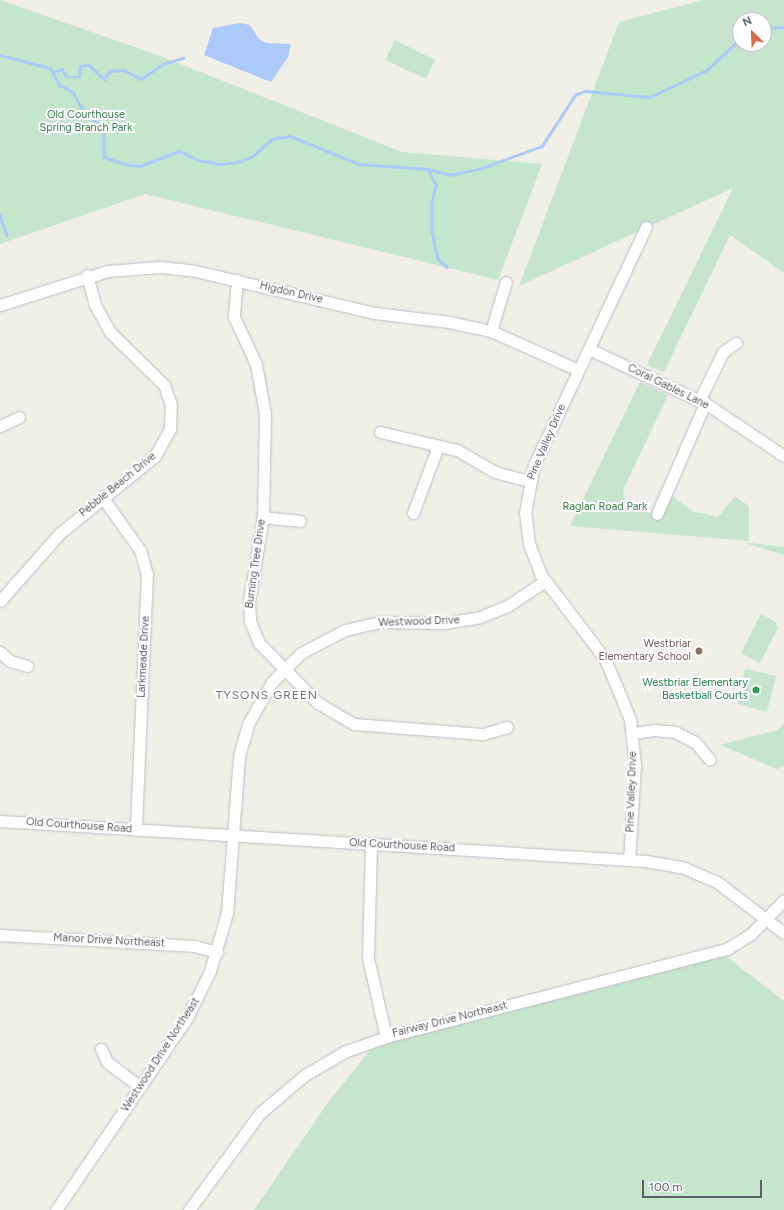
<!DOCTYPE html>
<html>
<head>
<meta charset="utf-8">
<style>
  body { margin:0 }
  #map { position:relative; width:784px; height:1210px; overflow:hidden; background:#f0f0e7; font-family:Figtree,sans-serif }
  div>[style] { position:absolute }
  .green>* { inset:0; background:#c5e6cb }
  .water>* { inset:0; background:#acc9fb }
  .stream>* { height:2.5px; margin:-1.25px; padding:0 1.25px; transform-origin:1.25px; border-radius:1.25px; background:#acc9fb }
  .roads { filter:drop-shadow(0 0 1px #bbbdc2) drop-shadow(0 0 1px #bbbdc2) }
  .minor>* { height:11px; margin:-5.5px; padding:0 5.5px; transform-origin:5.5px; border-radius:5.5px; background:#fff }
  .dots>* { width:11px; height:11px; translate:-50% -50%; box-sizing:border-box; border:2px solid #fff; border-radius:50% }
  span { translate:-50% -50%; white-space:nowrap; text-align:center; line-height:1.15; -webkit-text-stroke:4px #fff; paint-order:stroke }
  .park-label { font-size:11px; color:#39834b }
  .street-label { font-size:11px; color:#5e6067 }
  .education-label { font-size:11px; color:#785e54 }
  .right { translate:-100% -50%; text-align:right }
  .leisure-label { font-size:11px; color:#27864d }
  .neighbourhood-label { font-size:12px; color:#6f7278; letter-spacing:1px }
  .north { position:absolute; left:732px; top:12px; width:40px; height:40px; box-sizing:border-box; background:#fff; border:1px solid #bfbfc2; border-radius:50%; rotate:336deg; font-size:11px; font-weight:700; line-height:16px; text-align:center; color:#5e6067 }
  .north::after { content:''; display:block; margin:auto; width:14px; height:18px; background:#e1683c; clip-path:polygon(50% 0,100% 100%,50% 72%,0 100%) }
  .scale { position:absolute; left:642px; top:1180px; width:120px; height:18px; box-sizing:border-box; border:2px solid #5e6067; border-top:0; padding-left:5px; font-size:12px; line-height:14px; white-space:nowrap; color:#5e6067; -webkit-text-stroke:3px #fff; paint-order:stroke }
</style>
</head>
<body>
<div id="map">
  <div class="green">
    <i style="clip-path:polygon(0 0,155px 54px,402px 152px,542px 164px,498px 280px,145px 194px,0 244px)"></i>
    <i style="clip-path:polygon(evenodd,703px 0,784px 0,784px 273px,730px 235px,664px 372px,647px 365px,733px 188px,519px 286px,619px 22px,703px 0,740px 20px,764px 20px,764px 44px,740px 44px,740px 20px)"></i>
    <i style="clip-path:polygon(395px 40px,435px 60px,426px 79px,385px 60px)"></i>
    <i style="clip-path:polygon(640px 382px,668px 395px,623px 490px,627px 511px,657px 513px,668px 493px,692px 511px,718px 517px,735px 496px,749px 506px,749px 541px,570px 526px)"></i>
    <i style="clip-path:polygon(742px 542px,784px 547px,784px 555px)"></i>
    <i style="clip-path:polygon(761px 614px,776px 622px,778px 628px,760px 663px,741px 653px)"></i>
    <i style="clip-path:polygon(745px 669px,776px 676px,767px 712px,737px 704px)"></i>
    <i style="clip-path:polygon(784px 723px,784px 766px,777px 769px,720px 745px,778px 730px)"></i>
    <i style="clip-path:polygon(719px 951px,784px 1001px,784px 1210px,254px 1210px,329px 1101px,379px 1039px)"></i>
  </div>
  <div class="water">
    <i style="clip-path:polygon(240px 23px,250px 25px,259px 39px,266px 43px,291px 44px,288px 57px,271px 82px,204px 55px,213px 28px)"></i>
  </div>
  <div class="stream">
    <i style="left:764px;top:28px;width:20px;rotate:-3deg"></i>
    <i style="left:0;top:55px;width:52px;rotate:14.6deg"></i>
    <i style="left:50px;top:68px;width:20px;rotate:60deg"></i>
    <i style="left:60px;top:85px;width:15px;rotate:28deg"></i>
    <i style="left:73px;top:92px;width:17px;rotate:62deg"></i>
    <i style="left:81px;top:107px;width:33px;rotate:45deg"></i>
    <i style="left:104px;top:130px;width:27px;rotate:90deg"></i>
    <i style="left:104px;top:157px;width:21px;rotate:19deg"></i>
    <i style="left:124px;top:164px;width:16px;rotate:7deg"></i>
    <i style="left:140px;top:166px;width:42px;rotate:-21deg"></i>
    <i style="left:179px;top:151px;width:21px;rotate:25deg"></i>
    <i style="left:198px;top:160px;width:22px;rotate:10deg"></i>
    <i style="left:220px;top:164px;width:19px;rotate:-6deg"></i>
    <i style="left:239px;top:162px;width:15px;rotate:-23deg"></i>
    <i style="left:253px;top:156px;width:25px;rotate:-42deg"></i>
    <i style="left:272px;top:139px;width:18px;rotate:-9deg"></i>
    <i style="left:290px;top:136px;width:74px;rotate:22.1deg"></i>
    <i style="left:359px;top:164px;width:69px;rotate:4.1deg"></i>
    <i style="left:428px;top:169px;width:23px;rotate:15deg"></i>
    <i style="left:450px;top:175px;width:30px;rotate:-12deg"></i>
    <i style="left:479px;top:169px;width:67px;rotate:-20.1deg"></i>
    <i style="left:542px;top:146px;width:61px;rotate:-57.1deg"></i>
    <i style="left:575px;top:95px;width:11px;rotate:-22deg"></i>
    <i style="left:585px;top:91px;width:65px;rotate:5.3deg"></i>
    <i style="left:650px;top:97px;width:63px;rotate:-25.3deg"></i>
    <i style="left:707px;top:70px;width:45px;rotate:-43.2deg"></i>
    <i style="left:53px;top:72px;width:9px;rotate:-18deg"></i>
    <i style="left:62px;top:69px;width:9px;rotate:58deg"></i>
    <i style="left:67px;top:77px;width:12px"></i>
    <i style="left:79px;top:77px;width:11px;rotate:-85deg"></i>
    <i style="left:80px;top:66px;width:9px;rotate:-6deg"></i>
    <i style="left:89px;top:65px;width:21px;rotate:43deg"></i>
    <i style="left:104px;top:79px;width:10px;rotate:-53deg"></i>
    <i style="left:110px;top:71px;width:14px;rotate:-4deg"></i>
    <i style="left:124px;top:70px;width:19px;rotate:28deg"></i>
    <i style="left:141px;top:79px;width:27px;rotate:-34deg"></i>
    <i style="left:163px;top:64px;width:21px;rotate:-17deg"></i>
    <i style="left:428px;top:169px;width:18px;rotate:63deg"></i>
    <i style="left:436px;top:185px;width:18px;rotate:103deg"></i>
    <i style="left:432px;top:203px;width:29px;rotate:90deg"></i>
    <i style="left:432px;top:232px;width:28px;rotate:77deg"></i>
    <i style="left:438px;top:259px;width:12px;rotate:42deg"></i>
    <i style="left:0;top:215px;width:21px;rotate:71deg"></i>
  </div>
  <div class="roads">
    <div class="minor">
      <i style="left:237px;top:280px;width:37px;rotate:95deg"></i>
      <i style="left:234px;top:317px;width:52px;rotate:64.9deg"></i>
      <i style="left:256px;top:364px;width:51px;rotate:79.8deg"></i>
      <i style="left:265px;top:414px;width:103px;rotate:91.1deg"></i>
      <i style="left:263px;top:517px;width:85px;rotate:99.5deg"></i>
      <i style="left:249px;top:601px;width:20px;rotate:87deg"></i>
      <i style="left:250px;top:621px;width:24px;rotate:68deg"></i>
      <i style="left:259px;top:643px;width:84px;rotate:45.5deg"></i>
      <i style="left:318px;top:703px;width:42px;rotate:30.3deg"></i>
      <i style="left:354px;top:724px;width:129px;rotate:4.4deg"></i>
      <i style="left:483px;top:734px;width:25px;rotate:-16deg"></i>
      <i style="left:0;top:305px;width:112px;rotate:-17.6deg"></i>
      <i style="left:107px;top:271px;width:53px;rotate:-4.3deg"></i>
      <i style="left:160px;top:267px;width:31px;rotate:6deg"></i>
      <i style="left:191px;top:270px;width:189px;rotate:13.2deg"></i>
      <i style="left:375px;top:313px;width:75px;rotate:6.9deg"></i>
      <i style="left:449px;top:322px;width:43px;rotate:12.1deg"></i>
      <i style="left:491px;top:331px;width:95px;rotate:24.1deg"></i>
      <i style="left:491px;top:331px;width:51px;rotate:-73deg"></i>
      <i style="left:589px;top:349px;width:128px;rotate:25deg"></i>
      <i style="left:705px;top:403px;width:95px;rotate:33.9deg"></i>
      <i style="left:699px;top:401px;width:55px;rotate:-63.9deg"></i>
      <i style="left:723px;top:352px;width:16px;rotate:-35deg"></i>
      <i style="left:0;top:426px;width:21px;rotate:-25deg"></i>
      <i style="left:380px;top:432px;width:79px;rotate:13.2deg"></i>
      <i style="left:457px;top:450px;width:44px;rotate:30.1deg"></i>
      <i style="left:495px;top:472px;width:35px;rotate:15deg"></i>
      <i style="left:102px;top:497px;width:65px;rotate:54.4deg"></i>
      <i style="left:140px;top:550px;width:25px;rotate:74deg"></i>
      <i style="left:147px;top:574px;width:256px;rotate:92.5deg"></i>
      <i style="left:413px;top:513px;width:72px;rotate:-69.5deg"></i>
      <i style="left:657px;top:514px;width:121px;rotate:-66.6deg"></i>
      <i style="left:263px;top:517px;width:37px;rotate:6deg"></i>
      <i style="left:0;top:601px;width:91px;rotate:-48.6deg"></i>
      <i style="left:60px;top:533px;width:122px;rotate:-39deg"></i>
      <i style="left:155px;top:456px;width:31px;rotate:-61deg"></i>
      <i style="left:170px;top:429px;width:24px;rotate:-88deg"></i>
      <i style="left:171px;top:405px;width:21px;rotate:-109deg"></i>
      <i style="left:164px;top:385px;width:76px;rotate:-135.5deg"></i>
      <i style="left:110px;top:332px;width:31px;rotate:-119deg"></i>
      <i style="left:95px;top:305px;width:31px;rotate:-105deg"></i>
      <i style="left:0;top:652px;width:13px;rotate:42deg"></i>
      <i style="left:10px;top:661px;width:18px;rotate:16deg"></i>
      <i style="left:633px;top:733px;width:21px;rotate:-8deg"></i>
      <i style="left:654px;top:730px;width:21px;rotate:5deg"></i>
      <i style="left:675px;top:732px;width:22px;rotate:27deg"></i>
      <i style="left:695px;top:742px;width:23px;rotate:50deg"></i>
      <i style="left:0;top:821px;width:647px;rotate:3.54deg"></i>
      <i style="left:646px;top:861px;width:39px;rotate:10deg"></i>
      <i style="left:684px;top:868px;width:36px;rotate:23deg"></i>
      <i style="left:717px;top:882px;width:84px;rotate:37.3deg"></i>
      <i style="left:371px;top:844px;width:114px;rotate:91.5deg"></i>
      <i style="left:368px;top:958px;width:81px;rotate:77.2deg"></i>
      <i style="left:629px;top:860px;width:95px;rotate:-86.4deg"></i>
      <i style="left:635px;top:765px;width:46px;rotate:-96.2deg"></i>
      <i style="left:630px;top:719px;width:65px;rotate:-112.6deg"></i>
      <i style="left:605px;top:659px;width:106px;rotate:-127.3deg"></i>
      <i style="left:541px;top:575px;width:33px;rotate:-111deg"></i>
      <i style="left:529px;top:544px;width:31px;rotate:-97deg"></i>
      <i style="left:525px;top:513px;width:49px;rotate:-79.4deg"></i>
      <i style="left:534px;top:465px;width:263px;rotate:-64.8deg"></i>
      <i style="left:0;top:935px;width:195px;rotate:3.2deg"></i>
      <i style="left:195px;top:946px;width:23px;rotate:15deg"></i>
      <i style="left:101px;top:1049px;width:14px;rotate:65deg"></i>
      <i style="left:107px;top:1062px;width:41px;rotate:37.1deg"></i>
      <i style="left:56px;top:1210px;width:232px;rotate:-55.7deg"></i>
      <i style="left:187px;top:1018px;width:52px;rotate:-63.9deg"></i>
      <i style="left:210px;top:971px;width:60px;rotate:-73.7deg"></i>
      <i style="left:227px;top:913px;width:157px;rotate:-85.6deg"></i>
      <i style="left:239px;top:756px;width:33px;rotate:-74deg"></i>
      <i style="left:248px;top:724px;width:48px;rotate:-60.3deg"></i>
      <i style="left:272px;top:682px;width:41px;rotate:-45deg"></i>
      <i style="left:301px;top:653px;width:50px;rotate:-27.6deg"></i>
      <i style="left:345px;top:630px;width:35px;rotate:-13deg"></i>
      <i style="left:379px;top:622px;width:65px;rotate:0.9deg"></i>
      <i style="left:444px;top:623px;width:36px;rotate:-9deg"></i>
      <i style="left:480px;top:617px;width:31px;rotate:-22deg"></i>
      <i style="left:509px;top:605px;width:43px;rotate:-33.7deg"></i>
      <i style="left:189px;top:1210px;width:120px;rotate:-53.8deg"></i>
      <i style="left:260px;top:1113px;width:59px;rotate:-40.2deg"></i>
      <i style="left:305px;top:1075px;width:45px;rotate:-30.5deg"></i>
      <i style="left:344px;top:1052px;width:45px;rotate:-19.7deg"></i>
      <i style="left:386px;top:1037px;width:352px;rotate:-14.5deg"></i>
      <i style="left:727px;top:949px;width:28px;rotate:-32deg"></i>
      <i style="left:751px;top:934px;width:47px;rotate:-45.9deg"></i>
    </div>
  </div>
  <div class="dots">
    <i style="left:699px;top:651px;background:#8d6e63"></i>
    <i style="left:756px;top:690px;background:#2e9e5b"></i>
  </div>
  <div class="park-label">
    <span style="left:86px;top:122px">Old Courthouse<br>Spring Branch Park</span>
    <span style="left:605px;top:507px">Raglan Road Park</span>
  </div>
  <div class="street-label">
    <span style="left:291px;top:293px;rotate:13deg">Higdon Drive</span>
    <span style="left:668px;top:387px;rotate:26deg">Coral Gables Lane</span>
    <span style="left:547px;top:442px;rotate:-67deg">Pine Valley Drive</span>
    <span style="left:118px;top:485px;rotate:-39deg">Pebble Beach Drive</span>
    <span style="left:256px;top:564px;rotate:-82deg">Burning Tree Drive</span>
    <span style="left:419px;top:622px;rotate:-2deg">Westwood Drive</span>
    <span style="left:144px;top:657px;rotate:-87deg">Larkmeade Drive</span>
    <span style="left:632px;top:792px;rotate:-88deg">Pine Valley Drive</span>
    <span style="left:79px;top:826px;rotate:4deg">Old Courthouse Road</span>
    <span style="left:402px;top:846px;rotate:3deg">Old Courthouse Road</span>
    <span style="left:109px;top:941px;rotate:3deg">Manor Drive Northeast</span>
    <span style="left:450px;top:1020px;rotate:-14deg">Fairway Drive Northeast</span>
    <span style="left:161px;top:1055px;rotate:-57deg">Westwood Drive Northeast</span>
  </div>
  <div class="education-label">
    <span class="right" style="left:691px;top:651px">Westbriar<br>Elementary School</span>
  </div>
  <div class="leisure-label">
    <span class="right" style="left:748px;top:690px">Westbriar Elementary<br>Basketball Courts</span>
  </div>
  <div class="neighbourhood-label">
    <span style="left:267px;top:696px">TYSONS GREEN</span>
  </div>
  <div class="north">N</div>
  <div class="scale">100 m</div>
</div>
</body>
</html>
